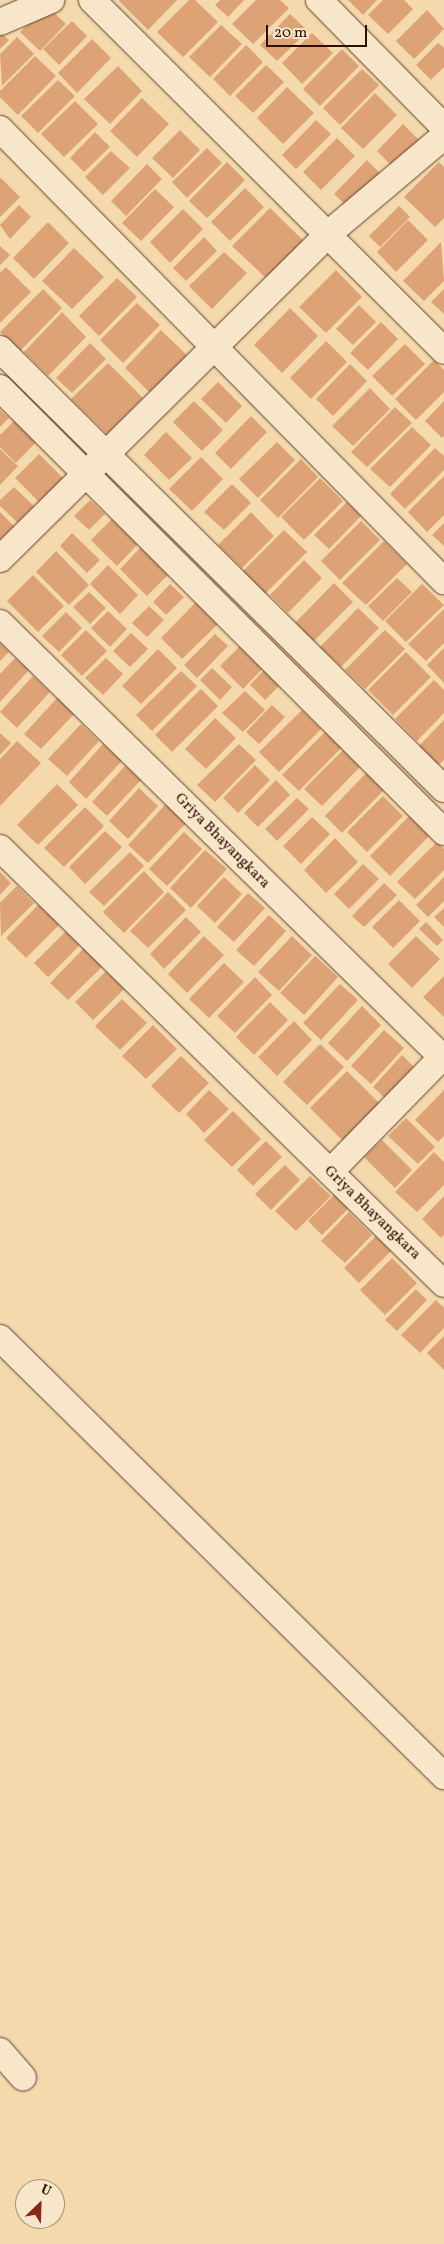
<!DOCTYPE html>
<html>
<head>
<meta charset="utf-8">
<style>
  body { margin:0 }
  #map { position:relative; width:444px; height:2244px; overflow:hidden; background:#f4d9ad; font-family:Vollkorn,serif }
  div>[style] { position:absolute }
  .building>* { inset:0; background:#dda377 }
  .roads { filter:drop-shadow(0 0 1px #60412c) drop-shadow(0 0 1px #60412c) }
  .minor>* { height:26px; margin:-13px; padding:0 13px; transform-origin:13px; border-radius:13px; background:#f8e6ca }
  span { translate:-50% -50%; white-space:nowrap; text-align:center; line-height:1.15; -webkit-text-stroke:4px #f8e6ca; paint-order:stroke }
  .street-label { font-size:15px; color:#2e0e01 }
  .north { position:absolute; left:15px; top:2179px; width:50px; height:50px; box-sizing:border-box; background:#f8e6ca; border:1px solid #a7907a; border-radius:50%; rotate:24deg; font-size:14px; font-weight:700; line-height:20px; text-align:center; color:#2e0e01 }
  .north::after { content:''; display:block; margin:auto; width:18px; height:22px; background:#8f2418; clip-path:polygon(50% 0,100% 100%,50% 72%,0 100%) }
  .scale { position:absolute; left:266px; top:25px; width:101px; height:22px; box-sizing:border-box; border:2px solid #2e0e01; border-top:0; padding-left:6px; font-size:15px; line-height:18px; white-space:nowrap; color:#2e0e01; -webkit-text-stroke:4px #f8e6ca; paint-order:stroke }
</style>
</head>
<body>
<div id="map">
  <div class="building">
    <i style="clip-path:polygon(177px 0,148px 30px,119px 1px,120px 0)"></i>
    <i style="clip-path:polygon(189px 0,195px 0,218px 22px,183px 57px,157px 32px)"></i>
    <i style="clip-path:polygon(220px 0,244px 0,228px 17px,215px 5px)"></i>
    <i style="clip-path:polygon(256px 0,280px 0,289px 8px,253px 44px,232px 24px)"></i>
    <i style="clip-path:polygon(348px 0,377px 0,363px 15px)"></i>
    <i style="clip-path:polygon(383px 0,404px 0,413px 9px,388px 34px,368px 15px)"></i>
    <i style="clip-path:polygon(46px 5px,66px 24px,40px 51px,20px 32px)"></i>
    <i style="clip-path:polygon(427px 10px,444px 29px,414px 59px,396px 41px)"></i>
    <i style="clip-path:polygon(290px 14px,308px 31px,277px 61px,260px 45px)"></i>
    <i style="clip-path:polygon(72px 21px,87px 36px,59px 65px,43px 49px)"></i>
    <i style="clip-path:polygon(221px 25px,242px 44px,210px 77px,189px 57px)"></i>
    <i style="clip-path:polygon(0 32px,9px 40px,0 49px)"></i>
    <i style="clip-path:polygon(312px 33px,333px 53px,302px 84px,282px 63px)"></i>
    <i style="clip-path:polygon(17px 37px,34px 54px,2px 86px,0 54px)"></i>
    <i style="clip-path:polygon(92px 39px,111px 58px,77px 93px,58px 73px)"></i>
    <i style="clip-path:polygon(438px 43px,444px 48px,444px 67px,431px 80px,416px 65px)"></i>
    <i style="clip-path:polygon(246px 45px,263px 62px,230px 96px,213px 79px)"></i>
    <i style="clip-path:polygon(342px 49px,359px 66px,320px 106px,303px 89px)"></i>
    <i style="clip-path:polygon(35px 56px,56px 76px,18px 115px,0 97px,0 91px)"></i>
    <i style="clip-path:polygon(266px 65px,284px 82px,253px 113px,235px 96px)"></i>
    <i style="clip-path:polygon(118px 66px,142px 91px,110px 124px,84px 99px)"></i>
    <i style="clip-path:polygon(362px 69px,379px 85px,340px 125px,323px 108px)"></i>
    <i style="clip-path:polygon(58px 80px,75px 96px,38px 133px,21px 116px)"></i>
    <i style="clip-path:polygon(287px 87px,314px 113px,283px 144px,257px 118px)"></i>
    <i style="clip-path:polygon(375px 93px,397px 115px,363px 149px,341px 128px)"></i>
    <i style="clip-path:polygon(142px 98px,169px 124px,137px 157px,110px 131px)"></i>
    <i style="clip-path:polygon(75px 101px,98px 124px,64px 157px,41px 134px)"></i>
    <i style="clip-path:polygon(316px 120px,331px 134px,296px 169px,282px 155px)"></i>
    <i style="clip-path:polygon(403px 124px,421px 142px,395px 169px,377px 151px)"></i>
    <i style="clip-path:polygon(180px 130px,200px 150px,173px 178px,152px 158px)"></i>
    <i style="clip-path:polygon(95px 132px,110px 147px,84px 172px,70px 158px)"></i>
    <i style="clip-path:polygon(337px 138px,355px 156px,321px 190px,303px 172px)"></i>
    <i style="clip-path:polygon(207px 148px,222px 163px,187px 198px,172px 182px)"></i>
    <i style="clip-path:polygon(111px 151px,130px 168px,103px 195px,85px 177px)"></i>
    <i style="clip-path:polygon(367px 160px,382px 175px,349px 208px,334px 194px)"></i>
    <i style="clip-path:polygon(227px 162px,245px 180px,207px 218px,189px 201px)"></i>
    <i style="clip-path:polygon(439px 162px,444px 167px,444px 218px,435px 227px,404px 197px)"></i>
    <i style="clip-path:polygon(147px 164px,162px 179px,126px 216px,111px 201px)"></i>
    <i style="clip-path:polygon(1px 178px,20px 197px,0 217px,0 179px)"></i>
    <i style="clip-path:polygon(245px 188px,264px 207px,230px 241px,211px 222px)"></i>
    <i style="clip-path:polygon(155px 189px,174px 207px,141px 241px,122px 223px)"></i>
    <i style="clip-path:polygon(19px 205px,31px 217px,10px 239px,0 225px)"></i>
    <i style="clip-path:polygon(399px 206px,410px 217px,380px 247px,369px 236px)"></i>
    <i style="clip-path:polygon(270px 208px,306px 243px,269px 281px,232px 246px)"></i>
    <i style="clip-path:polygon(183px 209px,203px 229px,170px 263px,150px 242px)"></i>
    <i style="clip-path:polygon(408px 220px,428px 240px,396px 272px,377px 252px)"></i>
    <i style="clip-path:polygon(48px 222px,69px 243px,34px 279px,13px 258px)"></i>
    <i style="clip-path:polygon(204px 237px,217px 251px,186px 281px,173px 268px)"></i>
    <i style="clip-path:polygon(441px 242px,444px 281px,424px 301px,403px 281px)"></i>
    <i style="clip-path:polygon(0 246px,10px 255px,0 265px)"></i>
    <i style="clip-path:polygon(74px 248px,104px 277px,72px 309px,42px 281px)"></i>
    <i style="clip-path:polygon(224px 252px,247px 273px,212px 309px,189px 286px)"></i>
    <i style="clip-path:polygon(6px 267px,31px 292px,0 323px,0 273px)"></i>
    <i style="clip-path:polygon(336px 270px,362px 297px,326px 333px,299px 307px)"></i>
    <i style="clip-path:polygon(117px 278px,137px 297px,99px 336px,79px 316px)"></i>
    <i style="clip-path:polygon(43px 289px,62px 308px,20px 351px,0 332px)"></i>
    <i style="clip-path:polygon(444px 289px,444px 314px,431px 302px)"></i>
    <i style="clip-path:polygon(137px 303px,160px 325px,123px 363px,100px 340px)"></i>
    <i style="clip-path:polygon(359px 305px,376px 322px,353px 345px,336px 329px)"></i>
    <i style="clip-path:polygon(290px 308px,318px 336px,282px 373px,254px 345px)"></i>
    <i style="clip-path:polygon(62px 312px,86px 337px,48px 376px,24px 352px)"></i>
    <i style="clip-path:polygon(381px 322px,398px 339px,368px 370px,350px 353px)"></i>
    <i style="clip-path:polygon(161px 330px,195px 363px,158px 401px,125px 368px)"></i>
    <i style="clip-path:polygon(326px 341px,347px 362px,311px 399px,290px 378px)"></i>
    <i style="clip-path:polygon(90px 343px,106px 359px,72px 393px,56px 378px)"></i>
    <i style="clip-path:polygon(405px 344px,425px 364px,392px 396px,372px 376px)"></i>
    <i style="clip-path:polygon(434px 360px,444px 370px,444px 392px,416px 420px,395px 399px)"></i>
    <i style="clip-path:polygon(108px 363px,143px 398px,107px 434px,71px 399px)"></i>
    <i style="clip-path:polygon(350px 364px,367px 381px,333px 416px,316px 399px)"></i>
    <i style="clip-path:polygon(218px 382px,242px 406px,226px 423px,201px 399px)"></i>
    <i style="clip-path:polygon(370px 388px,390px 409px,353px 446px,332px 426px)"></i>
    <i style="clip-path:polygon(194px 401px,223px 430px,202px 451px,173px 422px)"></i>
    <i style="clip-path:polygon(444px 401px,444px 436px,442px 438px,425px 421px)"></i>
    <i style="clip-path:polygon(395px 407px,412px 423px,367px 467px,351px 452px)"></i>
    <i style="clip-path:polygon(0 410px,9px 418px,0 427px)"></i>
    <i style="clip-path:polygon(251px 416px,267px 432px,231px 469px,215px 453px)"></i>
    <i style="clip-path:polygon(15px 420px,37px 441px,16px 463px,0 447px,0 435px)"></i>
    <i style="clip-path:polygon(412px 427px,431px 445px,390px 487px,370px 469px)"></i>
    <i style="clip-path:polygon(166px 432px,192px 458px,169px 480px,144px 455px)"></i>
    <i style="clip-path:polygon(277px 442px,295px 460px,258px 498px,239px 479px)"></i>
    <i style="clip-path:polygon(435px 448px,444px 456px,444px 470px,405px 509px,390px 494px)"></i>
    <i style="clip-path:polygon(0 449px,18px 466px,0 485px)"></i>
    <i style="clip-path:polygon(39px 454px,64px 479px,40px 503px,15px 478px)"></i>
    <i style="clip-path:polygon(201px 457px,223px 479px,192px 511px,169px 489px)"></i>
    <i style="clip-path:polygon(301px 459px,318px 477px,278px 518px,260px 500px)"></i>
    <i style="clip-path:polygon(444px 476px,444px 515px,427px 532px,408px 512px)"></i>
    <i style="clip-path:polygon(320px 478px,343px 501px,304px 540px,281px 517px)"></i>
    <i style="clip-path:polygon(232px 484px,251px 503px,224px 530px,204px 512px)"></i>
    <i style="clip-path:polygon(14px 487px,34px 506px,18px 523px,0 506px,0 500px)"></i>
    <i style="clip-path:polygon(90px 500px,105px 514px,89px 530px,74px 516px)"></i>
    <i style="clip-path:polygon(347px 502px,361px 516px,329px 549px,314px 535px)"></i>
    <i style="clip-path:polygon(0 512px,19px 531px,0 551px)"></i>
    <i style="clip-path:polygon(251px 512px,274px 536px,242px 568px,218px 545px)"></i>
    <i style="clip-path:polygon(112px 519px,138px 544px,117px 566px,91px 540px)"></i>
    <i style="clip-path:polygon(361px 521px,380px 540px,340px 580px,321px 561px)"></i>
    <i style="clip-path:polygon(444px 523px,444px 546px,432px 535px)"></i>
    <i style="clip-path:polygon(284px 530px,307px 552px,265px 594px,242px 572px)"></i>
    <i style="clip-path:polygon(72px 533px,100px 560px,87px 573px,60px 546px)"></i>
    <i style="clip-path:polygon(384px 541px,407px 564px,366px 605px,342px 583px)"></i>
    <i style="clip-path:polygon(141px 547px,169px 574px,147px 596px,120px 569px)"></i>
    <i style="clip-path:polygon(56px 551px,89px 585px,69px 605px,36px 572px)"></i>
    <i style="clip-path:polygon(304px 560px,322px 578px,288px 613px,270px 595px)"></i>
    <i style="clip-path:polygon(108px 565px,138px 595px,120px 614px,90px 584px)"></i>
    <i style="clip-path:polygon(33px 575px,64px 606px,38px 632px,7px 601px)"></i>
    <i style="clip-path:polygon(397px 578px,412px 592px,383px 621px,368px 606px)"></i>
    <i style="clip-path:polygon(334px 583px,353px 602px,313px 642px,295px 623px)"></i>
    <i style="clip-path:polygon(170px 584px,184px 597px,166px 615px,153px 602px)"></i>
    <i style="clip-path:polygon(422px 584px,444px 605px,406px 642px,385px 621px)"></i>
    <i style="clip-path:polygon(89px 592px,106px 608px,90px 624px,73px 607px)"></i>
    <i style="clip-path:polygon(197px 601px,219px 623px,182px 659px,161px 638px)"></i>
    <i style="clip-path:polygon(149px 606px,164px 620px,147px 637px,132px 623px)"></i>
    <i style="clip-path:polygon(358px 608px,379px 628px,341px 667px,320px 647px)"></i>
    <i style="clip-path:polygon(444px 609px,444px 643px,426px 661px,408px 644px)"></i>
    <i style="clip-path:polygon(108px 611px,127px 629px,110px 647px,91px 628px)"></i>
    <i style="clip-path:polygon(66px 612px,82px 628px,59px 652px,42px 636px)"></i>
    <i style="clip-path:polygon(86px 630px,107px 651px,82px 676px,61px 655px)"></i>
    <i style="clip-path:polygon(385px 630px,405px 649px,365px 689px,345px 670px)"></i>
    <i style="clip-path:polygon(131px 633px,148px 649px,130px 667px,113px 651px)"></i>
    <i style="clip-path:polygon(215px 634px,228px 646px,197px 678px,184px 665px)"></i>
    <i style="clip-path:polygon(0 643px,9px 652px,0 661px)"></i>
    <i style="clip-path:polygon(243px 643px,266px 665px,243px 689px,220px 666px)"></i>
    <i style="clip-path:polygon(444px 648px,444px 683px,427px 665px)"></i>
    <i style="clip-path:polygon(158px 649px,177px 668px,141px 704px,122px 686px)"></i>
    <i style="clip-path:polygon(406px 652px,431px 677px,393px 715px,368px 690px)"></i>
    <i style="clip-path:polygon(15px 658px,29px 670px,0 702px,0 674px)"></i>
    <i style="clip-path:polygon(106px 658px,123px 674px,103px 695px,85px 678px)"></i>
    <i style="clip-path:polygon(212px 668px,232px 687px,220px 700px,200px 680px)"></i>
    <i style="clip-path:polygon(264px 670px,280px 685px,265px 700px,250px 685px)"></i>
    <i style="clip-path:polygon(181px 671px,197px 686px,152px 731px,136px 715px)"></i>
    <i style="clip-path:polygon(33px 676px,50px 692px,17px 728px,0 712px)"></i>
    <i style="clip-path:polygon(434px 680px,444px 690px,444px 713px,417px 741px,395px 719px)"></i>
    <i style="clip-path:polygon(201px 689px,218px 706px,172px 752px,155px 735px)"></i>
    <i style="clip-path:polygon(245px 691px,265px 710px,243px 732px,222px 713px)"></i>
    <i style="clip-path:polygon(59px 696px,76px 712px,41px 749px,24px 734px)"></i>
    <i style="clip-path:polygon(272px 705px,285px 717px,259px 744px,246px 732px)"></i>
    <i style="clip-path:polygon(302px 710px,321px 729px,279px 772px,259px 752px)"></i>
    <i style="clip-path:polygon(215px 718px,236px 738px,206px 769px,185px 749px)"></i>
    <i style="clip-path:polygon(444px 720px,444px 760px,438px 765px,419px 746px)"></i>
    <i style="clip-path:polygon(81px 724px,99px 741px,67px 776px,48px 759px)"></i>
    <i style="clip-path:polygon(330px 727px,346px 743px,299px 791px,282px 775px)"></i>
    <i style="clip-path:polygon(0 733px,11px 743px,0 755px)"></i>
    <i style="clip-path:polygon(17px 741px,41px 763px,0 806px,0 759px)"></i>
    <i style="clip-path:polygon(103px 744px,122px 761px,86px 799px,69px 782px)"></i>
    <i style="clip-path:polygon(239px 744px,256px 760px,215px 802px,197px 785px)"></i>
    <i style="clip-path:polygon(343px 750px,360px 767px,322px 806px,304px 789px)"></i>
    <i style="clip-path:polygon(255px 765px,270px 780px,238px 813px,223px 798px)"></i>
    <i style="clip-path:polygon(125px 766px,141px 780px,107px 816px,92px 802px)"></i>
    <i style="clip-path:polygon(368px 771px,386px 788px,342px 833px,325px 816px)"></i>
    <i style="clip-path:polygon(276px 780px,290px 795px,258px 827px,244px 813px)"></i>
    <i style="clip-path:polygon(57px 784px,78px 805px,38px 845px,17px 825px)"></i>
    <i style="clip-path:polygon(139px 788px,158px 806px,128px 839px,109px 821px)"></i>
    <i style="clip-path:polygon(383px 796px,403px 816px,367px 852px,347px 832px)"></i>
    <i style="clip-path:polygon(297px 798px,309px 809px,277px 841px,265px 829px)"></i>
    <i style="clip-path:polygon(166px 804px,186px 823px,148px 863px,128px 845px)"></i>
    <i style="clip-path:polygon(85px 807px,104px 826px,64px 867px,44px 848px)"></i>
    <i style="clip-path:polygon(413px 812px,433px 832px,390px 876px,370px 856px)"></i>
    <i style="clip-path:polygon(312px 817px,330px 834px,301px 864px,283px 846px)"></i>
    <i style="clip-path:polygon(105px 831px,122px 847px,85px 884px,69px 867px)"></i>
    <i style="clip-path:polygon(184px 832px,202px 849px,167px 886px,149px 869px)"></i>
    <i style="clip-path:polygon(335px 838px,358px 862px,326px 893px,304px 870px)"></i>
    <i style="clip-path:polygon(437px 842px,444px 849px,444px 870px,415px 899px,397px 882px)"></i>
    <i style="clip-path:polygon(205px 850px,227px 869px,191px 908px,170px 888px)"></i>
    <i style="clip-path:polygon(130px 852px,144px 866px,104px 906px,89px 892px)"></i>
    <i style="clip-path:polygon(363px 864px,379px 879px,349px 909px,334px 894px)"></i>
    <i style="clip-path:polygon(144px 871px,164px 892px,124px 933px,103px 912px)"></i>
    <i style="clip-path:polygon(0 872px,11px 883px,0 895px)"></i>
    <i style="clip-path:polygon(224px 877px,242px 894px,215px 923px,197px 906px)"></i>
    <i style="clip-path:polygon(444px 877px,444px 901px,428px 917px,416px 905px)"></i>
    <i style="clip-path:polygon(384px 883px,397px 895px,364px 927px,352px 916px)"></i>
    <i style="clip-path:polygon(17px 886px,34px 903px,1px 936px,0 903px)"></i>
    <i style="clip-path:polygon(168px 892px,186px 910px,148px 948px,130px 931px)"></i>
    <i style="clip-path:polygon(248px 893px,265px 908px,234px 942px,217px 927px)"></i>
    <i style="clip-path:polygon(399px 900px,420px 921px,393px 948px,372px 927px)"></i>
    <i style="clip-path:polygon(39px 904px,60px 924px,26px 958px,6px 938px)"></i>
    <i style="clip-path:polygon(444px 908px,444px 927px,434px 917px)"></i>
    <i style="clip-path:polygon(269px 915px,286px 931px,254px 966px,236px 950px)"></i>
    <i style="clip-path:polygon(186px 917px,201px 932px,164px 969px,150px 954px)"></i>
    <i style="clip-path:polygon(426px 922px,443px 940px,437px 946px,419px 929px)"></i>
    <i style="clip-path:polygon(66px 931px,80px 945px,48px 977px,34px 963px)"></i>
    <i style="clip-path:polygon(204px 936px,224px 955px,187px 993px,168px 974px)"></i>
    <i style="clip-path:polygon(292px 936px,312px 955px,279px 991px,258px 972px)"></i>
    <i style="clip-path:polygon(416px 936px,440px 959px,412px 988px,388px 964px)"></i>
    <i style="clip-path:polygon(84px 948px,103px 966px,68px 1000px,50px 983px)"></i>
    <i style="clip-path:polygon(315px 956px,338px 977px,304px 1015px,280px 993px)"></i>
    <i style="clip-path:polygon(224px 963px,244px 982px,209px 1018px,189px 999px)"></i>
    <i style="clip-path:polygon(106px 971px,124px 989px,93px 1020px,75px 1002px)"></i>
    <i style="clip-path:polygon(444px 976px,444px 1017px,423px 997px)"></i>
    <i style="clip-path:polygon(255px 977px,272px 995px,235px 1033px,217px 1016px)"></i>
    <i style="clip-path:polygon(340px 984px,358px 1000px,321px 1040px,303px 1023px)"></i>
    <i style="clip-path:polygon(122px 999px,147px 1023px,120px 1050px,95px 1026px)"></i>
    <i style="clip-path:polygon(270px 1002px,288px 1020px,254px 1055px,236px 1037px)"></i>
    <i style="clip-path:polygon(362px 1006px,381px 1025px,347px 1061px,328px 1043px)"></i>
    <i style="clip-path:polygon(294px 1021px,312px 1040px,277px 1076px,258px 1057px)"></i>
    <i style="clip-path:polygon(153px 1025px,177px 1049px,146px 1079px,122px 1056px)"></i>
    <i style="clip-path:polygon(384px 1030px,404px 1048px,371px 1084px,351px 1066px)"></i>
    <i style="clip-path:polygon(320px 1044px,344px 1067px,307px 1105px,283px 1082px)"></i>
    <i style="clip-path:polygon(402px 1055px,417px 1070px,388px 1101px,373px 1087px)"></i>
    <i style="clip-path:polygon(181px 1056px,209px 1083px,179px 1113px,151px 1086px)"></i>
    <i style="clip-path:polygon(347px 1071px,381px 1105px,344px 1142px,310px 1108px)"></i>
    <i style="clip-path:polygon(209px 1090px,229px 1109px,204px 1133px,186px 1114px)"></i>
    <i style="clip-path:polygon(444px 1090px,444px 1136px,438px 1142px,415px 1120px)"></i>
    <i style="clip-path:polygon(233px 1111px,261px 1139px,232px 1167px,204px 1140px)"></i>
    <i style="clip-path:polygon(406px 1118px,435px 1147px,418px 1164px,388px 1136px)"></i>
    <i style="clip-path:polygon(382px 1140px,412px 1170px,395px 1188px,364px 1157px)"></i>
    <i style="clip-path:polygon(266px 1141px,282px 1157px,253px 1186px,237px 1170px)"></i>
    <i style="clip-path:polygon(434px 1152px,444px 1162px,444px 1185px,417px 1212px,395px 1192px)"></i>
    <i style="clip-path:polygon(285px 1165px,300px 1180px,271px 1210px,255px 1194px)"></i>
    <i style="clip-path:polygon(310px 1176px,331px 1196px,296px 1231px,275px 1211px)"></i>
    <i style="clip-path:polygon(335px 1194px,349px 1208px,322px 1235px,308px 1221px)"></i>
    <i style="clip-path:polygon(444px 1196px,444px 1235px,441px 1238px,422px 1219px)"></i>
    <i style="clip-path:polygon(349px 1212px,372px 1235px,345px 1263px,321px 1241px)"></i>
    <i style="clip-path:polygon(376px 1236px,391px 1251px,359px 1283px,344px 1268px)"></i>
    <i style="clip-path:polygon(392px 1258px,417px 1283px,385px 1315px,360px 1290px)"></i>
    <i style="clip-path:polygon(416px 1289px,427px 1300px,397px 1331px,385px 1320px)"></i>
    <i style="clip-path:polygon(436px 1300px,444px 1308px,444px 1328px,420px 1353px,401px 1335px)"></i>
    <i style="clip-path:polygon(444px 1336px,444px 1370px,427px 1353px)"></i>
  </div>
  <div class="roads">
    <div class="minor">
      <i style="left:92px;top:0;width:497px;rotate:44.9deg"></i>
      <i style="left:319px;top:0;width:178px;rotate:45.5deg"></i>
      <i style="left:0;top:22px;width:56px;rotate:-23.3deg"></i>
      <i style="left:0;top:129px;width:634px;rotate:45.51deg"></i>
      <i style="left:0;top:349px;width:625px;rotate:44.74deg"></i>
      <i style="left:0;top:388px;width:628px;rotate:45deg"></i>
      <i style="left:0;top:559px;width:460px;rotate:-44.7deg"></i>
      <i style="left:327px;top:235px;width:153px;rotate:-40.2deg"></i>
      <i style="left:0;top:623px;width:622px;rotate:44.48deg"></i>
      <i style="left:0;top:848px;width:622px;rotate:44.48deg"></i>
      <i style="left:330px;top:1172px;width:163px;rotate:-45.7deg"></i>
      <i style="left:0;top:1338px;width:624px;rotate:44.61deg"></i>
      <i style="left:0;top:2051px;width:35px;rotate:49deg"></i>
    </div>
  </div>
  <div class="street-label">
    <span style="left:222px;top:841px;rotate:45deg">Griya Bhayangkara</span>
    <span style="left:372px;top:1213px;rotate:44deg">Griya Bhayangkara</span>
  </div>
  <div class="north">U</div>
  <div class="scale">20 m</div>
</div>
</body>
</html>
